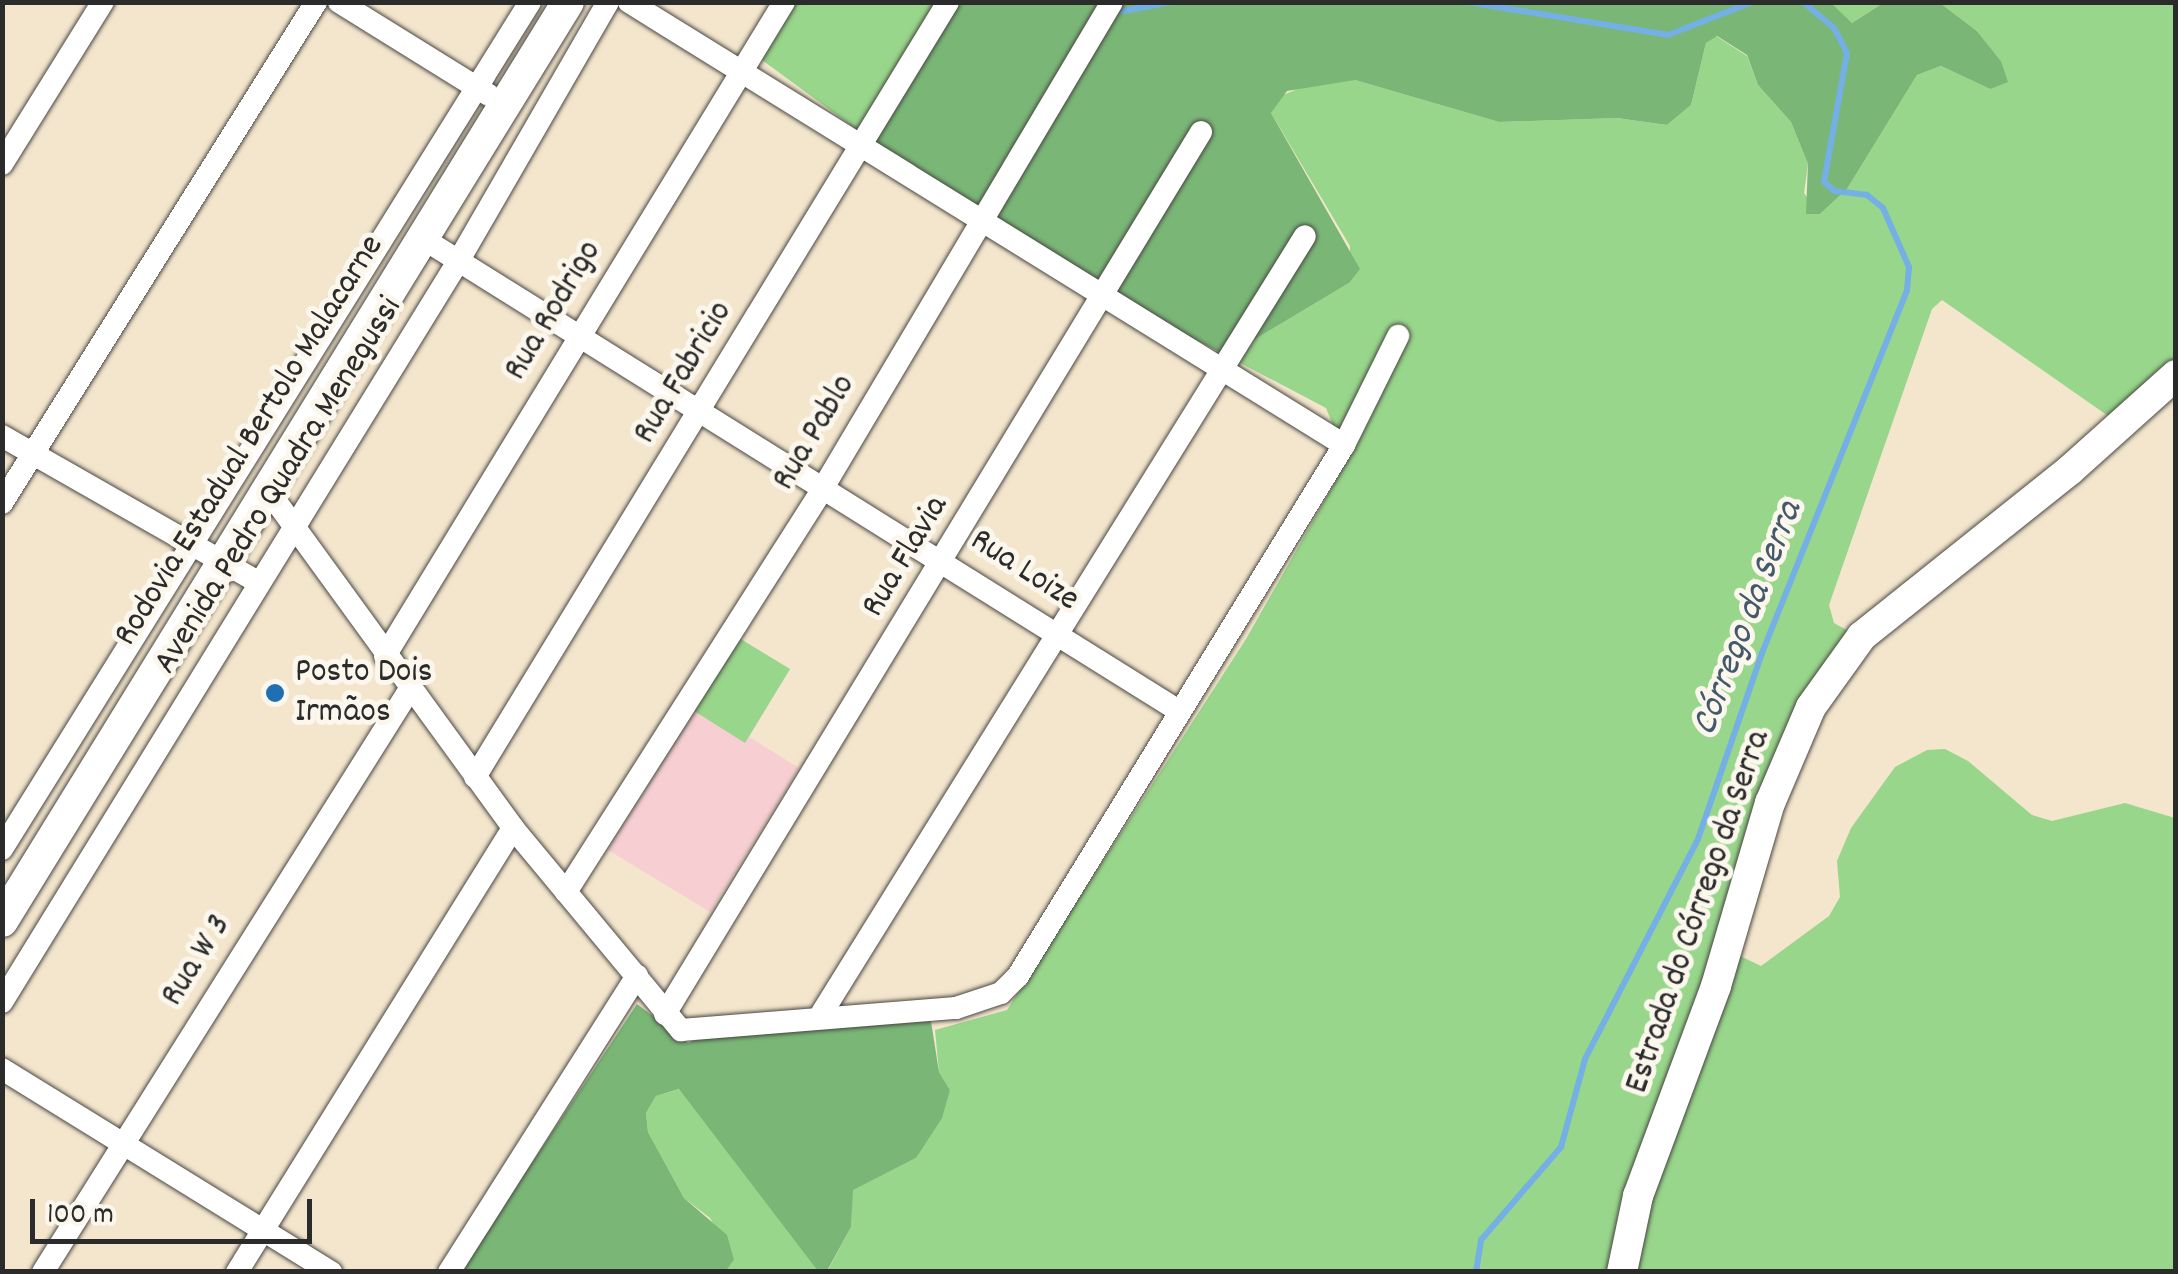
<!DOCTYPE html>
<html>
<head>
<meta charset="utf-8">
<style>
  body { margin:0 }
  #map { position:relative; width:2178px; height:1274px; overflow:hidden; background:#f4e6cd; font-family:Dekko,sans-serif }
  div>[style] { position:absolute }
  .built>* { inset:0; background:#f7cfd3 }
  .green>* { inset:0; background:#98d68b }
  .forest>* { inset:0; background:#7ab777 }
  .stream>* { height:6px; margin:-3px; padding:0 3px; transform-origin:3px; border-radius:3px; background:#74afe5 }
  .roads { filter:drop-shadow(0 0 2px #494743) drop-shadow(0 0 2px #494743) }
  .street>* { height:22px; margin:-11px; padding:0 11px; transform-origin:11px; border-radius:11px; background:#fff }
  .secondary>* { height:30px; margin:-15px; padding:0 15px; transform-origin:15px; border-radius:15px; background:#fff }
  .primary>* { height:32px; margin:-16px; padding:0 16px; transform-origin:16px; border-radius:16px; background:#fff }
  .dots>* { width:28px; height:28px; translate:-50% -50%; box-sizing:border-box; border:5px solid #fbf7ec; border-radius:50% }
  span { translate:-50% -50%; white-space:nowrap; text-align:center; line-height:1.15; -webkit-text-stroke:10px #fbf7ec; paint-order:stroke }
  .street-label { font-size:35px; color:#2b2b2b }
  .poi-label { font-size:35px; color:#2b2b2b }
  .left { translate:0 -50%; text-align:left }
  .water-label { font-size:38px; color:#45596c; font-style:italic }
  .frame { position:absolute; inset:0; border:5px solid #2b2b2b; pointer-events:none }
  .scale { position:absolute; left:30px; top:1199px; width:282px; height:45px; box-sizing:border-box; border:5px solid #2b2b2b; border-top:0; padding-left:12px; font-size:30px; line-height:35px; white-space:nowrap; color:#2b2b2b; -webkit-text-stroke:8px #fbf7ec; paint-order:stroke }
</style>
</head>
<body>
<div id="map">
  <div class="built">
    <i style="clip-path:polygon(739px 638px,790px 669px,749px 737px,799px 768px,710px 912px,608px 850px)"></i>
  </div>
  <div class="green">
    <i style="clip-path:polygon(784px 3px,945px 3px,875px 143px,754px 54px)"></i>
    <i style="clip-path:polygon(1830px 3px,1883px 3px,1852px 23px)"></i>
    <i style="clip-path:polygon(1940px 3px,2175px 3px,2175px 371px,2121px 425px,1942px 300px,1932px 309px,1829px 605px,1834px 623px,1859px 637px,1820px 683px,1732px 952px,1761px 966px,1829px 916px,1840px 897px,1837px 861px,1851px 828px,1895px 767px,1927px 750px,1945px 749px,1968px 761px,2032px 815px,2052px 821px,2125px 803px,2175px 818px,2175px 1271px,827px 1272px,851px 1227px,852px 1190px,916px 1158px,950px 1090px,939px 1072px,935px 1030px,1007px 1010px,1246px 639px,1347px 461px,1326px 408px,1227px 356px,1349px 283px,1350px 246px,1271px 113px,1278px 97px,1320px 80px,1355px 80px,1499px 122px,1617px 118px,1667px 125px,1691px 105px,1706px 43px,1716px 36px,1747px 56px,1758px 85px,1791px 122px,1808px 164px,1804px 193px,1820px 214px,1847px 189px,1917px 75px,1941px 66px,1990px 89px,2001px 61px,1977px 31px)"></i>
    <i style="clip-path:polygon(739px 638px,790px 669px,745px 743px,694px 711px)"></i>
    <i style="clip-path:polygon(680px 1089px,729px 1146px,819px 1271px,726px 1271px,734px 1260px,710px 1218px,684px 1198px,648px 1132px,646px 1113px,656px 1096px)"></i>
  </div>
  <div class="forest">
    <i style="clip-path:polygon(1830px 2px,1852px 23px,1883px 3px,1940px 3px,1977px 31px,2001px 61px,2008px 82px,1990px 89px,1941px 66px,1917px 75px,1847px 189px,1820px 214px,1806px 214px,1808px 164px,1791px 122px,1758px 85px,1747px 55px,1717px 36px,1706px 43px,1691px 105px,1667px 125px,1617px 118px,1499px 122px,1355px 80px,1287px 91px,1271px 113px,1360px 269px,1349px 283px,1227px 356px,1141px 311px,875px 143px,945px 3px)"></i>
    <i style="clip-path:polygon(637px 1004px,688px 1043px,741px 1020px,930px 1015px,939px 1072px,950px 1090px,942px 1118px,916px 1158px,853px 1190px,851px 1227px,827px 1271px,818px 1271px,679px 1089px,656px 1096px,646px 1113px,648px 1132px,684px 1198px,727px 1235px,734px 1260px,726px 1271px,460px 1272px)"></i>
  </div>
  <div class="stream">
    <i style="left:1467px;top:2px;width:204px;rotate:9.3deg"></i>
    <i style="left:1668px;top:35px;width:90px;rotate:-21.4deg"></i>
    <i style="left:1123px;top:11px;width:50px;rotate:-10.4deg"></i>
    <i style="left:1476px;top:1272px;width:32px;rotate:-81deg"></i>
    <i style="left:1481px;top:1240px;width:123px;rotate:-49.3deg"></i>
    <i style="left:1561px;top:1147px;width:91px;rotate:-74.7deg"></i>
    <i style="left:1585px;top:1059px;width:247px;rotate:-62.8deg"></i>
    <i style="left:1698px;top:839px;width:197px;rotate:-71deg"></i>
    <i style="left:1762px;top:653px;width:391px;rotate:-68.2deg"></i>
    <i style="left:1907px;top:290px;width:23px;rotate:-85deg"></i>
    <i style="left:1909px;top:267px;width:64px;rotate:-113.8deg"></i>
    <i style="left:1883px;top:208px;width:21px;rotate:-141deg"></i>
    <i style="left:1867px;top:195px;width:32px;rotate:-173deg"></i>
    <i style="left:1835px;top:191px;width:14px;rotate:-141deg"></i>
    <i style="left:1824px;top:182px;width:131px;rotate:-79.9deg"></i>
    <i style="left:1847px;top:53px;width:28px;rotate:-117deg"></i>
    <i style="left:1834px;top:28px;width:40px;rotate:-140deg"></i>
  </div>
  <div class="roads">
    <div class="street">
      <i style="left:339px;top:2px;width:176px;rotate:31.8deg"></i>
      <i style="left:629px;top:2px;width:841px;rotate:31.78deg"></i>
      <i style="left:2px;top:164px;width:191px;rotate:-58.1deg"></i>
      <i style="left:422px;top:238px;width:893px;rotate:32deg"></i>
      <i style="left:2px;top:436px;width:295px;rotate:29.7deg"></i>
      <i style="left:267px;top:489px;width:419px;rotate:54deg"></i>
      <i style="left:513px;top:828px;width:263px;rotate:50.3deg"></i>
      <i style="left:681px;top:1030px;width:276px;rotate:-4.6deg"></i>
      <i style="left:956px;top:1008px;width:47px;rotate:-18.4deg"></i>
      <i style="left:1001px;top:993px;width:24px;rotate:-45deg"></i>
      <i style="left:1018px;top:976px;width:623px;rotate:-58.45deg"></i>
      <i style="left:1344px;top:445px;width:122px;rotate:-63.6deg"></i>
      <i style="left:2px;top:503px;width:591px;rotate:-57.92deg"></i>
      <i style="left:385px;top:656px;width:766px;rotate:-58.61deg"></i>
      <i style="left:475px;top:777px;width:908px;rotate:-58.6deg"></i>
      <i style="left:2px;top:849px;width:998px;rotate:-58.06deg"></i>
      <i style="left:566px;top:892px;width:479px;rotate:-57.5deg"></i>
      <i style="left:823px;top:488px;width:565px;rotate:-59.26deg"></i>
      <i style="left:2px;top:1002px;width:871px;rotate:-58.37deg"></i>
      <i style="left:459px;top:260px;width:298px;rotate:-60deg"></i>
      <i style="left:665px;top:1014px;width:1032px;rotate:-58.71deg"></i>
      <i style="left:820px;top:1016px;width:918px;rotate:-58.13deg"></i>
      <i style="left:2px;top:1069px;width:387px;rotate:31.7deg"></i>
      <i style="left:43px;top:1272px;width:689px;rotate:-57.81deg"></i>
      <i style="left:237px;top:1272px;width:523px;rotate:-58.13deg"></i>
      <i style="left:449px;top:1272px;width:351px;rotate:-57.6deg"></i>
    </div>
    <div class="secondary">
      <i style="left:1622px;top:1272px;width:78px;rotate:-78.1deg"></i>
      <i style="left:1638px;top:1196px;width:224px;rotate:-69.6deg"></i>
      <i style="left:1716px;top:986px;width:191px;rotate:-73.6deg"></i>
      <i style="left:1770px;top:803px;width:104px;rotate:-66.9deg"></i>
      <i style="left:1811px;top:707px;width:87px;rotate:-54.3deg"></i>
      <i style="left:1862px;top:636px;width:266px;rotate:-38.6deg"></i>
      <i style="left:2070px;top:470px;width:142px;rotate:-41.9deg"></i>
    </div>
    <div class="primary">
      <i style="left:2px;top:921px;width:1079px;rotate:-58.37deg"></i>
    </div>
  </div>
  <div class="dots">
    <i style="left:275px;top:693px;background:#1f6fb2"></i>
  </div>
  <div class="street-label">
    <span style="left:554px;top:311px;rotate:-59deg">Rua Rodrigo</span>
    <span style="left:684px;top:373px;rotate:-59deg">Rua Fabricio</span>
    <span style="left:815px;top:433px;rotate:-59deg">Rua Pablo</span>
    <span style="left:250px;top:441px;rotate:-58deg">Rodovia Estadual Bertolo Malacarne</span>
    <span style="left:279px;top:486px;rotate:-58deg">Avenida Pedro Quadra Menegussi</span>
    <span style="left:906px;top:557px;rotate:-59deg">Rua Flavia</span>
    <span style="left:1024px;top:571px;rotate:33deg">Rua Loize</span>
    <span style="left:1699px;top:912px;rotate:-71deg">Estrada do Córrego da Serra</span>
    <span style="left:197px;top:961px;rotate:-58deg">Rua W 3</span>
  </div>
  <div class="poi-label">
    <span class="left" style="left:295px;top:693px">Posto Dois<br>Irmãos</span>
  </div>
  <div class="water-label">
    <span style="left:1749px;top:619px;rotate:-69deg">Córrego da Serra</span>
  </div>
  <div class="frame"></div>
  <div class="scale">100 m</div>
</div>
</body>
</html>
